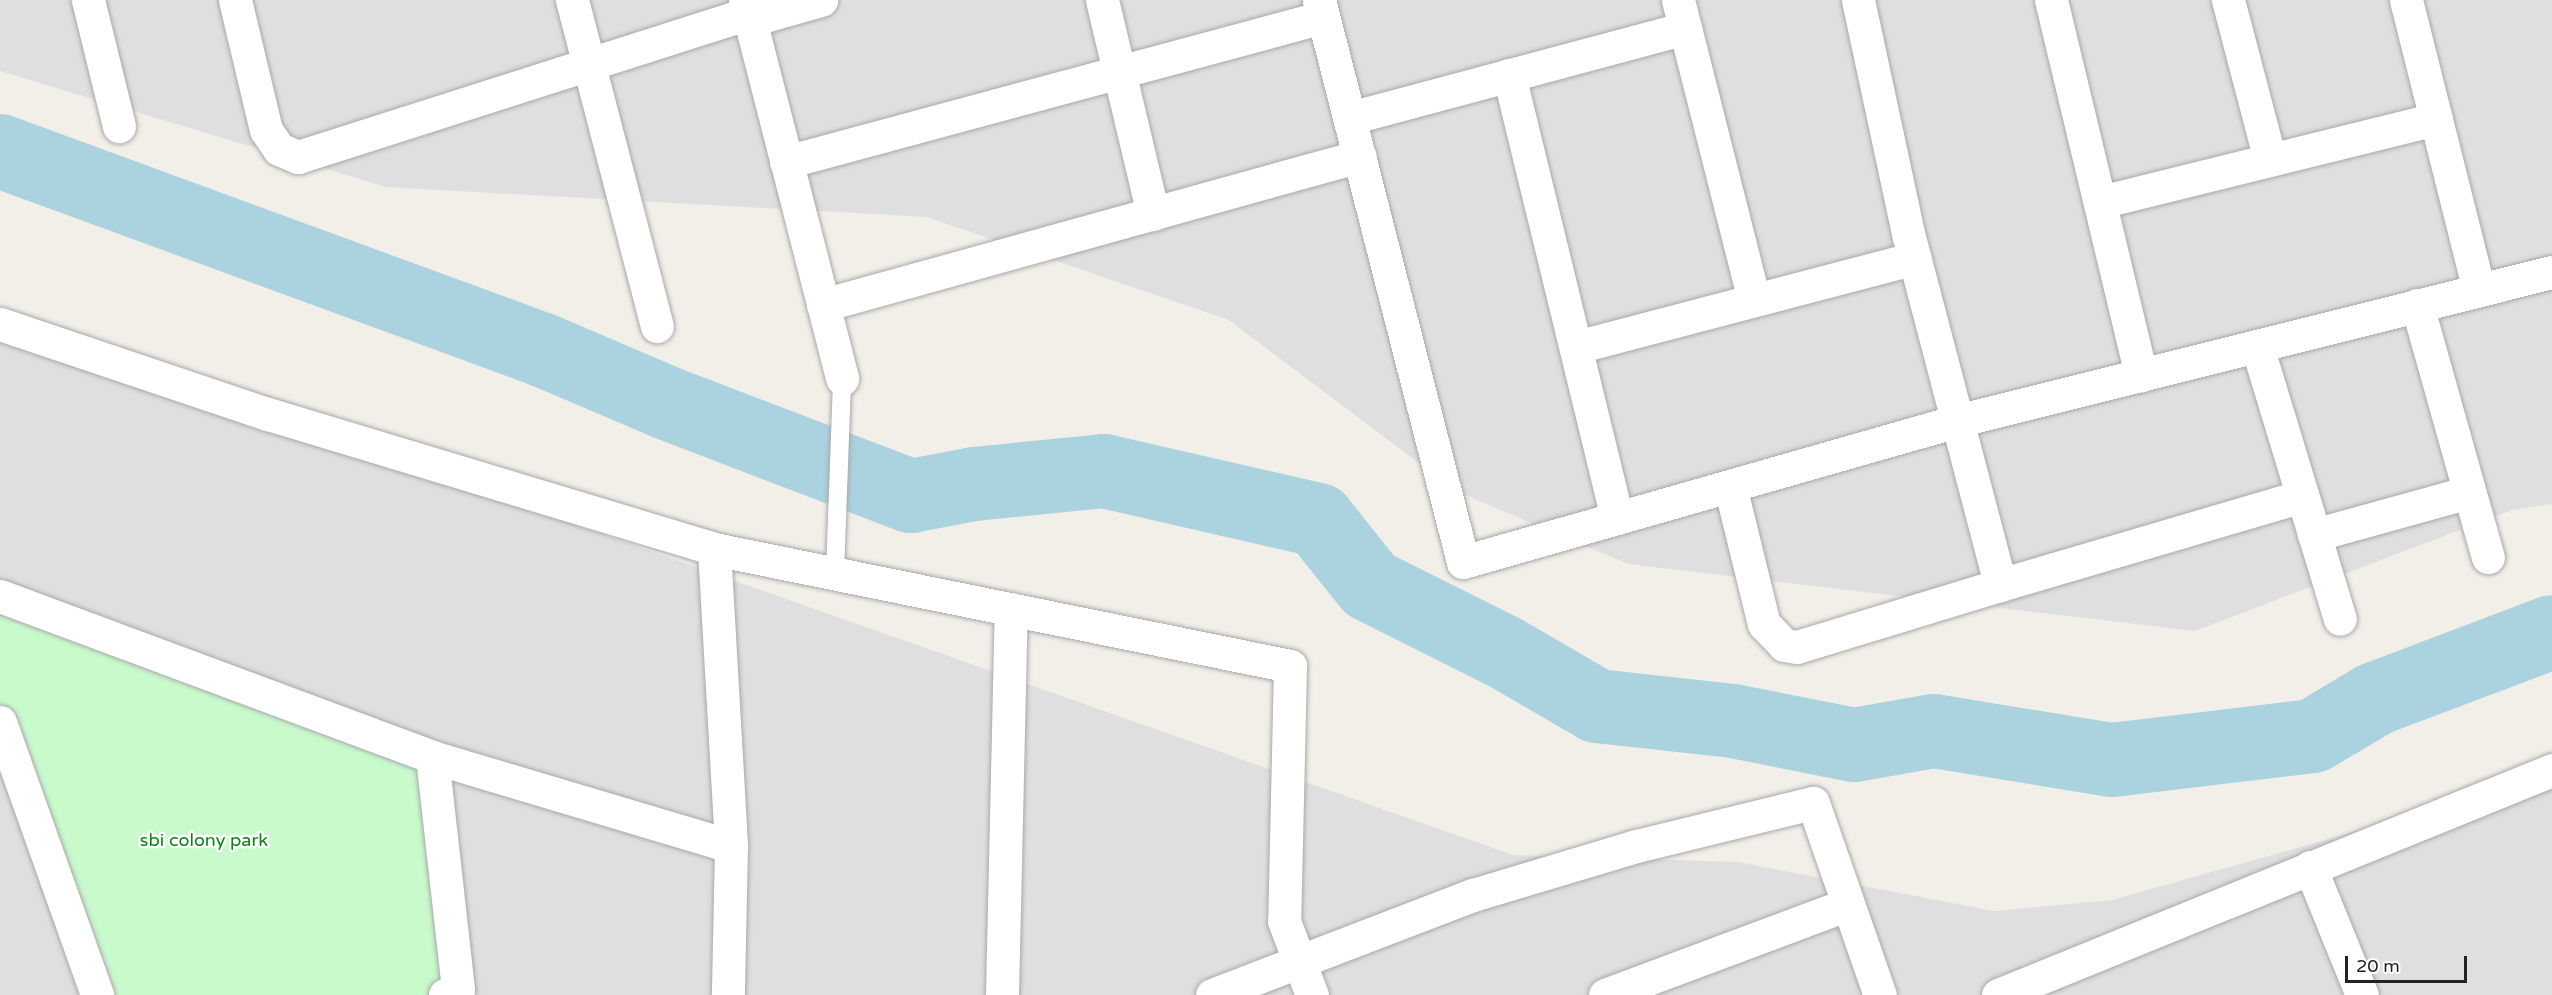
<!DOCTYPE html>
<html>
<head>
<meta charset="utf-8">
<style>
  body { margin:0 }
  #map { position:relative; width:2552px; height:995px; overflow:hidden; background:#f2efe9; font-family:"Varela Round",sans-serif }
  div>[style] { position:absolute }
  .residential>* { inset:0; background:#e0dfdf }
  .park>* { inset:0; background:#c8facc }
  .river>* { height:74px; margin:-37px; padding:0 37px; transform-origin:37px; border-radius:37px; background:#aad3df }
  .roads { filter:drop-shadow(0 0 2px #a9a9a9) drop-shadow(0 0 2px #a9a9a9) }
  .lane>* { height:18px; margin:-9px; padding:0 9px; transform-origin:9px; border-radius:9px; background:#fff }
  .street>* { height:33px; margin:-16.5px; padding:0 16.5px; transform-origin:16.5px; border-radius:16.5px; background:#fff }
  span { translate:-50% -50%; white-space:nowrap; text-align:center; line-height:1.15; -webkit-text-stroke:5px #fff; paint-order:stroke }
  .park-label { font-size:18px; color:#0c8416 }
  .scale { position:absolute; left:2345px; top:956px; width:122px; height:27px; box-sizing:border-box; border:3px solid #222; border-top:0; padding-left:8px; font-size:18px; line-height:21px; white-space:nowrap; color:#222; -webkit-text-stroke:4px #fff; paint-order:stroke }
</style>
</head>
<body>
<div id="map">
  <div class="residential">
    <i style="clip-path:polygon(0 0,2552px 0,2552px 504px,2512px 510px,2195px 631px,1628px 564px,1456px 491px,1229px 320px,927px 217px,386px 187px,0 71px)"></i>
    <i style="clip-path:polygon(0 322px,1513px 855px,1738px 862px,1994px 911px,2112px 900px,2552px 776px,2552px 995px,0 995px)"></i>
  </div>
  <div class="park">
    <i style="clip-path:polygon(0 611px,441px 753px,444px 995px,95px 995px,0 737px)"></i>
  </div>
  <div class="river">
    <i style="left:0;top:151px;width:578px;rotate:20.13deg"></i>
    <i style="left:543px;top:350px;width:135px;rotate:23.1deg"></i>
    <i style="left:667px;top:403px;width:261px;rotate:20.9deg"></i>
    <i style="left:911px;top:496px;width:64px;rotate:-10.8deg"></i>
    <i style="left:974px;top:484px;width:131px;rotate:-5.7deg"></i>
    <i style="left:1104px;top:471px;width:220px;rotate:12.9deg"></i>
    <i style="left:1318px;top:520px;width:83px;rotate:51.3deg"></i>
    <i style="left:1370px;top:585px;width:150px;rotate:26.6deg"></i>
    <i style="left:1504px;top:652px;width:108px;rotate:30.1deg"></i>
    <i style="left:1597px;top:706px;width:137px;rotate:6.3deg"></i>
    <i style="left:1733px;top:721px;width:123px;rotate:11.2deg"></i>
    <i style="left:1854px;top:745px;width:81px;rotate:-9.9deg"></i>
    <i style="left:1934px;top:731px;width:180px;rotate:9.3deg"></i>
    <i style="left:2112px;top:760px;width:202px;rotate:-6.8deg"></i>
    <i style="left:2313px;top:736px;width:72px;rotate:-30.8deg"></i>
    <i style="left:2375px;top:699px;width:189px;rotate:-20.7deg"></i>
  </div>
  <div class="roads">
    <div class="lane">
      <i style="left:835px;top:573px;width:194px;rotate:-87.9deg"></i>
    </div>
    <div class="street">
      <i style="left:88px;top:0;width:130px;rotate:76.2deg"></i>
      <i style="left:235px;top:0;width:134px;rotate:76.6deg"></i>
      <i style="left:266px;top:130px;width:23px;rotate:56deg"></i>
      <i style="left:279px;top:149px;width:21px;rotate:23deg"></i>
      <i style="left:298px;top:157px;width:473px;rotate:-17.7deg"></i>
      <i style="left:572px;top:0;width:337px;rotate:75.4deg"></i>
      <i style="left:745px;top:0;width:391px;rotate:75.6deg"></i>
      <i style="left:1102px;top:0;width:220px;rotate:76.6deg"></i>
      <i style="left:1319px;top:0;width:580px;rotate:75.63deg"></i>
      <i style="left:1463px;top:562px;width:514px;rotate:-15.93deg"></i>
      <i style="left:1957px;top:421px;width:613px;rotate:-14.06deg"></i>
      <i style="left:1678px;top:0;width:309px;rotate:75.8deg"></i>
      <i style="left:1858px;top:0;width:242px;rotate:77.9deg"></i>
      <i style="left:1909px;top:237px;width:360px;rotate:75.3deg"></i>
      <i style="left:2000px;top:585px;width:315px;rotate:-16.4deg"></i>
      <i style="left:2051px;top:0;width:386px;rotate:76.5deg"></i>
      <i style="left:2228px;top:0;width:165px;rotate:75.3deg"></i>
      <i style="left:2406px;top:0;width:299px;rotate:75.9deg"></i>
      <i style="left:750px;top:20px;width:74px;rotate:-15.7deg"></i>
      <i style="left:1509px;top:75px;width:456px;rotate:76.3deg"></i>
      <i style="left:1350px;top:118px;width:347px;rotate:-15deg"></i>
      <i style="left:786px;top:162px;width:556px;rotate:-15.11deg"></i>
      <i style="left:2100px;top:202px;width:346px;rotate:-13.9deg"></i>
      <i style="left:823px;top:305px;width:557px;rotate:-15.51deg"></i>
      <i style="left:2417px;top:305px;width:262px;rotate:74.3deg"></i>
      <i style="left:0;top:324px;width:283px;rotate:18.6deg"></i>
      <i style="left:268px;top:414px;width:466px;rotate:16.8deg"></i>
      <i style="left:714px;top:549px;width:588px;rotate:11.48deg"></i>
      <i style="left:1290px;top:666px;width:255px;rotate:91.3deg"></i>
      <i style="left:1284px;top:921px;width:79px;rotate:69.3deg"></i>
      <i style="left:2257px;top:346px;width:285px;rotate:73.1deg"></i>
      <i style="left:1576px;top:347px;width:350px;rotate:-14.7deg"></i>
      <i style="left:1730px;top:486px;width:142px;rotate:76.2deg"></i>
      <i style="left:1764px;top:624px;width:29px;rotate:46deg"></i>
      <i style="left:1784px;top:645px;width:13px;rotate:9deg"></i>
      <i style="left:1797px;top:647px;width:212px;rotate:-17deg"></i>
      <i style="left:2314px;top:535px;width:161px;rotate:-15.5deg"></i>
      <i style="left:714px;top:549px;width:297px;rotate:86.7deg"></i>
      <i style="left:731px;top:846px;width:149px;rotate:91.2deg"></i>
      <i style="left:0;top:596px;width:461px;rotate:20.4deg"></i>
      <i style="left:432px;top:757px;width:234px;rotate:83.6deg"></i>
      <i style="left:458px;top:990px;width:14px;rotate:159deg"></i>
      <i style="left:0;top:722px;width:290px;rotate:70.4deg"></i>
      <i style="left:432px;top:757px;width:312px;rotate:16.6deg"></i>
      <i style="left:2310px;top:867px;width:138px;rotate:67.9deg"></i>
      <i style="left:1002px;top:995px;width:386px;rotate:-88.7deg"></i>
      <i style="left:1212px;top:995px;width:280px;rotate:-21deg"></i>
      <i style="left:1473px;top:895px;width:170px;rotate:-16.7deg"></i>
      <i style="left:1636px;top:846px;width:182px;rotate:-13.7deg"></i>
      <i style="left:1813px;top:803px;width:203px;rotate:70.8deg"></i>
      <i style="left:1605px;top:995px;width:257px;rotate:-20.5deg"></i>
      <i style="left:1998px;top:995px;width:598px;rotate:-22.1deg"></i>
    </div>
  </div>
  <div class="park-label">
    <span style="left:204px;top:840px">sbi colony park</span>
  </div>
  <div class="scale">20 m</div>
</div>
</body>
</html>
